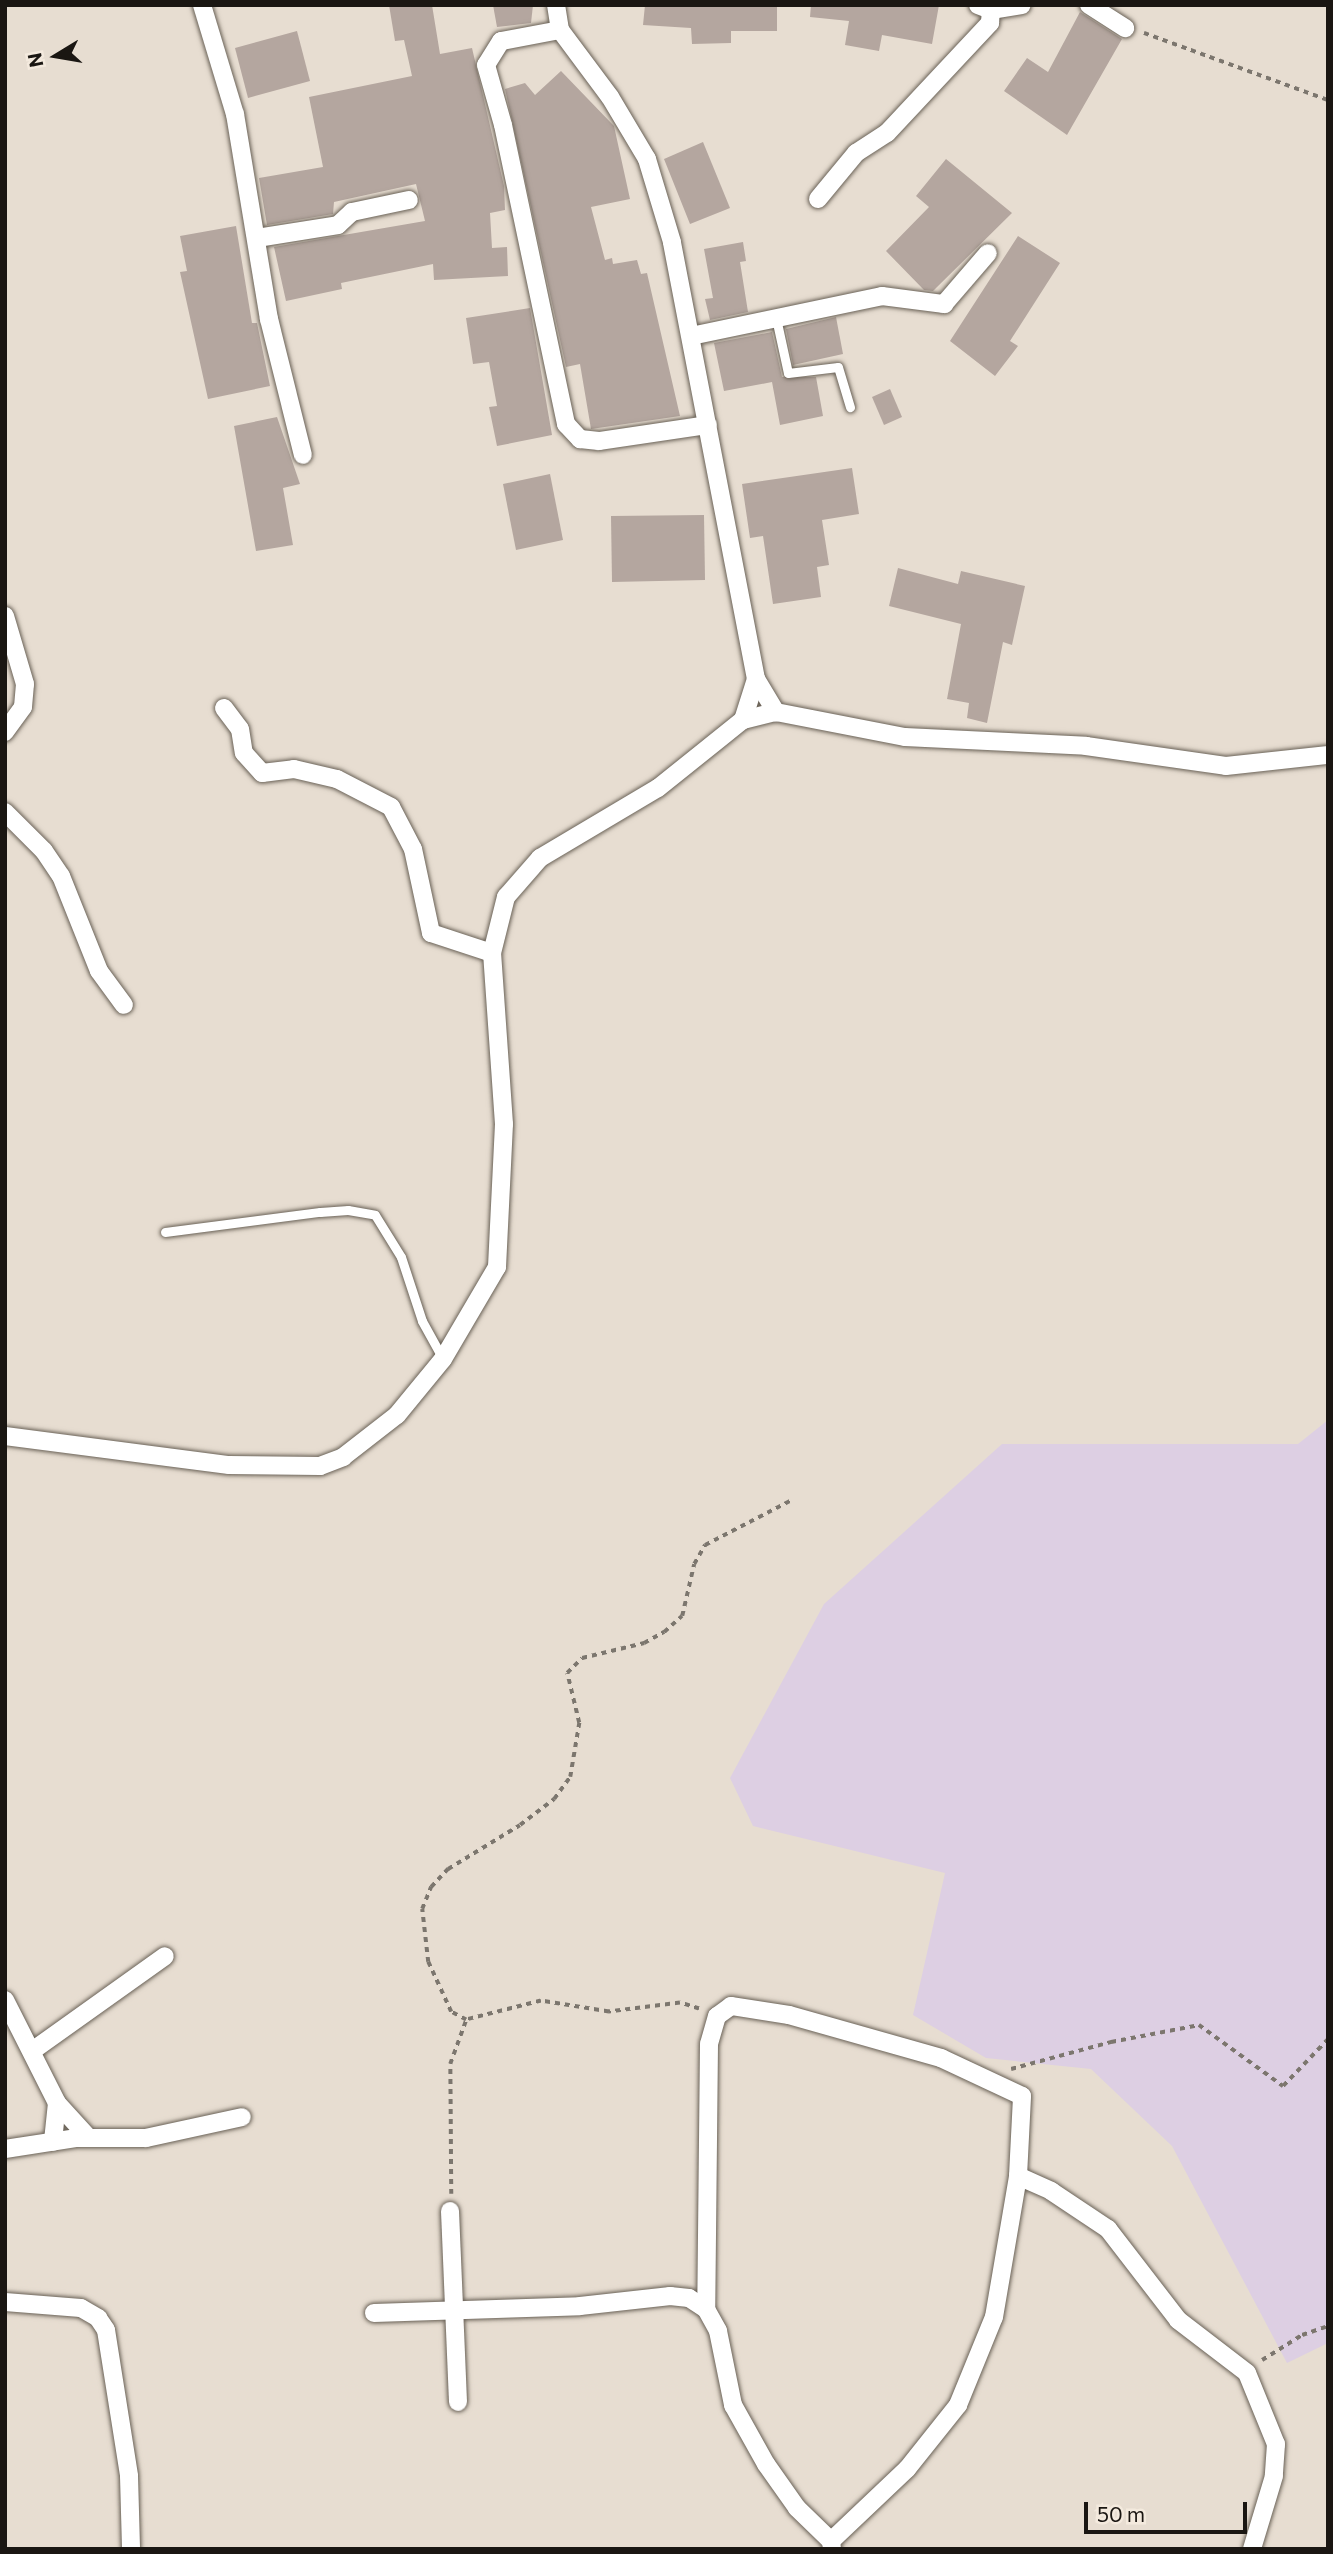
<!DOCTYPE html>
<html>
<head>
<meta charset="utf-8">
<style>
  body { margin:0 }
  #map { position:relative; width:1333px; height:2554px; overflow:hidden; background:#e7ddd1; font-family:Commissioner,sans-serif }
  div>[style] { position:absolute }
  .commercial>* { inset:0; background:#ddcfe3 }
  .building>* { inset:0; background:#b4a69f }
  .path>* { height:3.5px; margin-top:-1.75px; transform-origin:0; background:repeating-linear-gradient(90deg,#7c766e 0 5px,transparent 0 10px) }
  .roads { filter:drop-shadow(0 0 2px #696156) drop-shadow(0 0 2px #696156) }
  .service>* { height:9px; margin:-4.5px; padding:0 4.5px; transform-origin:4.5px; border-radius:4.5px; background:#fff }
  .minor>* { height:18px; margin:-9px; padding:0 9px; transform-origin:9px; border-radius:9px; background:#fff }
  span { translate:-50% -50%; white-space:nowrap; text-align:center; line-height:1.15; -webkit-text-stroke:5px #f4eade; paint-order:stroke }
  .frame { position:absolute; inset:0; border:7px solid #1a1612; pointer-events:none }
  .north { position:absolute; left:21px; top:21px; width:70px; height:70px; -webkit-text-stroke:5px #f4eade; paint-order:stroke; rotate:259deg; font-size:19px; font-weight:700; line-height:28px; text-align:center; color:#1a1612 }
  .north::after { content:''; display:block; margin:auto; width:24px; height:32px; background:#1a1612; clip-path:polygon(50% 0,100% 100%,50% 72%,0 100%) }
  .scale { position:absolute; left:1084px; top:2502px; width:163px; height:32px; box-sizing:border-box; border:4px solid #1a1612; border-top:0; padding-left:9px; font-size:21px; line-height:24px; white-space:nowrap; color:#1a1612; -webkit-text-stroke:5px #f4eade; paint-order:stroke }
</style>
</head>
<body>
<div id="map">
  <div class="commercial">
    <i style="clip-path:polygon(1328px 1420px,1328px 2343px,1287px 2363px,1172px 2146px,1091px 2069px,986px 2058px,913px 2015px,945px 1873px,753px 1826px,730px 1778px,824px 1604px,1002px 1444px,1298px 1444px)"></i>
  </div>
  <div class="building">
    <i style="clip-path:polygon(389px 5px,432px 5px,440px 54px,472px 48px,504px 186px,505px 210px,490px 213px,492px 248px,507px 247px,508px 276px,434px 280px,433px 264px,341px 283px,342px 289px,286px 301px,274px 247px,425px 221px,416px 184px,334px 202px,333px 214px,267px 225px,259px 178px,323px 167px,309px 97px,412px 76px,404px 40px,395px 41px)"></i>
    <i style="clip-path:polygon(493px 5px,533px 5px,531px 23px,497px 27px)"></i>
    <i style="clip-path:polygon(645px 5px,777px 5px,777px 31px,731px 31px,731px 43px,692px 44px,691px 28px,643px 25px)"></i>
    <i style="clip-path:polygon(811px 5px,939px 5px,932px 44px,882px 35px,879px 51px,845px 45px,849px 21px,810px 17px)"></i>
    <i style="clip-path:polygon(1080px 12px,1122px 39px,1067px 135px,1004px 91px,1027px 58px,1048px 72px)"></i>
    <i style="clip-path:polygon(297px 31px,310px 81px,248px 98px,235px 48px)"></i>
    <i style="clip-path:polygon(561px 71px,614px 126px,630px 199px,591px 207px,605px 260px,612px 258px,613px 264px,637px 260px,641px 274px,647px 273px,680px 416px,591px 429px,580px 364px,566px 367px,505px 89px,525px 83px,535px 95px)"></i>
    <i style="clip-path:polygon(703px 142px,730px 208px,690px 224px,664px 159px)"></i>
    <i style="clip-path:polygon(946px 159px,1012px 213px,933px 291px,924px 290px,886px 251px,929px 207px,916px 196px)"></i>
    <i style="clip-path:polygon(236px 226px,252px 323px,257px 323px,270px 386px,208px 399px,180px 272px,187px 271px,180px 236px)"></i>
    <i style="clip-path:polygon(1018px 236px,1060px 263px,1010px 341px,1018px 346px,995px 376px,950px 341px)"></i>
    <i style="clip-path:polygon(743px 242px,746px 261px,740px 262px,748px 312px,710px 320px,705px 299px,713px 298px,704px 249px)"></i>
    <i style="clip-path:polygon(530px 308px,552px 435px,497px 446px,489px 407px,497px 406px,489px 362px,473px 364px,466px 318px)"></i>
    <i style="clip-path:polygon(836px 317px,843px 354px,793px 365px,786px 329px)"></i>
    <i style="clip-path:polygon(772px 332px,782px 377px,816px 377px,823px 416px,780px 425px,772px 382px,724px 391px,714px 343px)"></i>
    <i style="clip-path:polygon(890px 389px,902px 417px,884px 425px,872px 397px)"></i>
    <i style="clip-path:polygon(277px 417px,300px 484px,283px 488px,293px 545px,256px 551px,234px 426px)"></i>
    <i style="clip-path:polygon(852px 468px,859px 514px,822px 520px,829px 565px,817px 567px,821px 597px,773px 604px,763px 536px,750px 538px,742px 484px)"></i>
    <i style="clip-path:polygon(550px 474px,563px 540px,516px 550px,503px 484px)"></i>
    <i style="clip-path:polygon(704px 515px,705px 580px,612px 582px,611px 516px)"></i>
    <i style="clip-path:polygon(898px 568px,958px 584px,961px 571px,1025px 586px,1012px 645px,1003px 642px,987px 723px,967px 718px,969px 703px,947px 699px,961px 624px,889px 606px)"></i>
  </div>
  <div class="path">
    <i style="left:1144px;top:33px;width:196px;rotate:20deg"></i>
    <i style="left:699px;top:2009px;width:20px;rotate:-162deg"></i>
    <i style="left:680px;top:2003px;width:72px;rotate:172.8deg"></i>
    <i style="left:609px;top:2012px;width:69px;rotate:-170.8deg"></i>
    <i style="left:541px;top:2001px;width:77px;rotate:165.8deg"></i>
    <i style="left:466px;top:2020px;width:17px;rotate:-152deg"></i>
    <i style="left:451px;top:2012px;width:55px;rotate:-114.7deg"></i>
    <i style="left:428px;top:1962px;width:53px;rotate:-96.5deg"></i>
    <i style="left:422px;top:1909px;width:24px;rotate:-68deg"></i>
    <i style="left:431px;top:1887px;width:25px;rotate:-47deg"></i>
    <i style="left:448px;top:1869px;width:84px;rotate:-31.4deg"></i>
    <i style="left:520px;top:1825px;width:43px;rotate:-37.4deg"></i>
    <i style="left:554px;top:1799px;width:27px;rotate:-54deg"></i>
    <i style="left:570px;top:1777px;width:55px;rotate:-80.5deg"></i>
    <i style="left:579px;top:1723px;width:51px;rotate:-103.5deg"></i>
    <i style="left:567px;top:1673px;width:21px;rotate:-45deg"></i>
    <i style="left:582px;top:1658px;width:64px;rotate:-13.6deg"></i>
    <i style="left:644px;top:1643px;width:23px;rotate:-29deg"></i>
    <i style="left:664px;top:1632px;width:24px;rotate:-42deg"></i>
    <i style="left:682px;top:1616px;width:53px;rotate:-77deg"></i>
    <i style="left:694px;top:1564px;width:22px;rotate:-60deg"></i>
    <i style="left:705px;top:1545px;width:96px;rotate:-27.4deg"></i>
    <i style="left:1011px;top:2069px;width:104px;rotate:-15.1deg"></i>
    <i style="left:1111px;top:2042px;width:90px;rotate:-10.9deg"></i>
    <i style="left:1199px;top:2025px;width:104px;rotate:36deg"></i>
    <i style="left:1283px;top:2086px;width:65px;rotate:-46.2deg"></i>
    <i style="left:451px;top:2194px;width:130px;rotate:-90.4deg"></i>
    <i style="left:450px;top:2064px;width:47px;rotate:-70deg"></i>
    <i style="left:1262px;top:2360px;width:47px;rotate:-32deg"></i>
    <i style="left:1302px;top:2335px;width:28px;rotate:-19deg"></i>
  </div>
  <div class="roads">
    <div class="service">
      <i style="left:776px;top:318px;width:56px;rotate:77.7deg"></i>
      <i style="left:788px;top:373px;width:50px;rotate:-6.8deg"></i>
      <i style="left:838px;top:367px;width:42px;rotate:73.3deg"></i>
      <i style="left:165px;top:1232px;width:156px;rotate:-7.4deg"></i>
      <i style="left:320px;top:1212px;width:28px;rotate:-4deg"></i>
      <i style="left:348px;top:1210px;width:27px;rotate:10deg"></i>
      <i style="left:375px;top:1215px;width:49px;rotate:58.2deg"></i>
      <i style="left:401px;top:1257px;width:67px;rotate:71.8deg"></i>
      <i style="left:422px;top:1321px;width:43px;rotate:61.1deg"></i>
    </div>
    <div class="minor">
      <i style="left:202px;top:5px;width:114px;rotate:73.2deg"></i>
      <i style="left:235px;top:114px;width:208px;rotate:80.6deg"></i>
      <i style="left:269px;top:319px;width:140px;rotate:76deg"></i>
      <i style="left:978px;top:5px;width:14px;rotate:21deg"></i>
      <i style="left:991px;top:10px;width:31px;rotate:-9deg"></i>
      <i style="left:1089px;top:5px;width:43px;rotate:32.6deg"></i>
      <i style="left:560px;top:30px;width:60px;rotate:169.4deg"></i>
      <i style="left:501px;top:41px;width:28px;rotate:122deg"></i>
      <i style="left:486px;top:65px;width:62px;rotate:74.2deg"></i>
      <i style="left:503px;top:125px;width:306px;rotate:78.1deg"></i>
      <i style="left:566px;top:424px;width:21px;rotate:47deg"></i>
      <i style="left:580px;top:439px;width:19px;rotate:6deg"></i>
      <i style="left:599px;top:441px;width:110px;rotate:-8.4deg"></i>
      <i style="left:818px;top:199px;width:60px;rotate:-50.4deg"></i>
      <i style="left:856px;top:153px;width:37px;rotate:-33deg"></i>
      <i style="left:887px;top:133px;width:151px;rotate:-46.9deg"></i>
      <i style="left:990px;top:23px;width:13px;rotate:-86deg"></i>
      <i style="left:257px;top:238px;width:82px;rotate:-9.1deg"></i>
      <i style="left:338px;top:225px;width:19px;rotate:-43deg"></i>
      <i style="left:352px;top:212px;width:58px;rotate:-11.9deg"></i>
      <i style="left:691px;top:336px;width:195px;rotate:-11.8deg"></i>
      <i style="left:882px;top:296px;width:63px;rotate:7.4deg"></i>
      <i style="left:944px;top:304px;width:67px;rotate:-49.2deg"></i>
      <i style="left:5px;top:616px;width:71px;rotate:73.6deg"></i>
      <i style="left:25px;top:684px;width:23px;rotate:95deg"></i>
      <i style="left:23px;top:707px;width:31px;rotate:126deg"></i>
      <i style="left:756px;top:679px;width:39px;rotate:59deg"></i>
      <i style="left:224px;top:708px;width:26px;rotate:53deg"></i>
      <i style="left:240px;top:729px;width:24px;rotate:81deg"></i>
      <i style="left:244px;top:753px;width:27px;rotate:48deg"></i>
      <i style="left:262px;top:773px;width:32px;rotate:-7deg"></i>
      <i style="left:294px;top:769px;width:44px;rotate:13.1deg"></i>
      <i style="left:337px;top:779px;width:61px;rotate:27.4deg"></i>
      <i style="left:391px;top:807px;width:47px;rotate:62.4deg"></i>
      <i style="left:413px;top:849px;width:86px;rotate:77.9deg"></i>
      <i style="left:431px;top:933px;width:64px;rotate:18.2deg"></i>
      <i style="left:743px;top:720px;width:34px;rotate:-14deg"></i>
      <i style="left:776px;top:712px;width:131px;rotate:11deg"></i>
      <i style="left:905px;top:737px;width:181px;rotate:2.8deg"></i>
      <i style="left:1086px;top:746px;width:141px;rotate:8.1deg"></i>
      <i style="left:1226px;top:766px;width:103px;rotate:-6.2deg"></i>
      <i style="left:5px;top:812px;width:55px;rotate:45deg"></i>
      <i style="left:44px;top:851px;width:30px;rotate:56deg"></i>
      <i style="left:61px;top:876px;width:102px;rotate:68.2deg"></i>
      <i style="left:99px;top:971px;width:42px;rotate:53.7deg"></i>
      <i style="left:5px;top:1436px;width:226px;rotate:7.4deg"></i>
      <i style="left:229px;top:1465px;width:91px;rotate:0.6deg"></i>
      <i style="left:320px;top:1466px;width:25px;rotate:-21deg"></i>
      <i style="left:343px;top:1457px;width:68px;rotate:-37.9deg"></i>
      <i style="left:397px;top:1415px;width:72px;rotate:-50.6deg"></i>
      <i style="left:443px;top:1359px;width:107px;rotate:-59.6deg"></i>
      <i style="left:497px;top:1267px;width:143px;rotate:-87.2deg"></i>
      <i style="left:504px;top:1124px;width:171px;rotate:-94deg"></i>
      <i style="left:492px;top:953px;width:58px;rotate:-76deg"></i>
      <i style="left:506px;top:897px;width:52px;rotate:-48.9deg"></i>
      <i style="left:540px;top:858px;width:137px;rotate:-30.7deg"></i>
      <i style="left:658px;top:788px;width:109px;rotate:-38.7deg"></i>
      <i style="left:743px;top:720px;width:43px;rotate:-72.4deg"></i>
      <i style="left:756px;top:679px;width:445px;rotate:-100.9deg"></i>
      <i style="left:672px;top:242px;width:87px;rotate:-106.8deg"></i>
      <i style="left:647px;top:159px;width:72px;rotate:-120.8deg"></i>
      <i style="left:610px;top:97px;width:84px;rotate:-126.7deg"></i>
      <i style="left:560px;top:30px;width:25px;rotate:-99deg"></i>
      <i style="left:5px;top:2000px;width:115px;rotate:63.2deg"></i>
      <i style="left:57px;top:2103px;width:39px;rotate:96deg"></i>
      <i style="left:32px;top:2051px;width:163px;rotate:-35.5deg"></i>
      <i style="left:57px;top:2103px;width:47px;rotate:47.6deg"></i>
      <i style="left:5px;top:2149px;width:73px;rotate:-8.7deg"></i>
      <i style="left:77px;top:2138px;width:69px"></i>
      <i style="left:146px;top:2138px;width:98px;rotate:-12.3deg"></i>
      <i style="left:1018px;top:2176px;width:36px;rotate:24deg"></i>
      <i style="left:1051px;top:2191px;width:69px;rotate:33.7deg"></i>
      <i style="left:1108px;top:2229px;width:115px;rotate:52.4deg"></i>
      <i style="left:1178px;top:2320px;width:87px;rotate:37.5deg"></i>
      <i style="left:1247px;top:2373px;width:77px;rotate:67.8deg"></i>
      <i style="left:1276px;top:2444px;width:32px;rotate:94deg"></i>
      <i style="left:1274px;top:2476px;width:76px;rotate:106.8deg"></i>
      <i style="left:450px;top:2211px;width:191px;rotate:87.6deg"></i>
      <i style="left:5px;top:2302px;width:76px;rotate:4.5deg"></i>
      <i style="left:81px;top:2308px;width:20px;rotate:30deg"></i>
      <i style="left:98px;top:2318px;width:14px;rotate:56deg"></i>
      <i style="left:106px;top:2330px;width:148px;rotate:81deg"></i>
      <i style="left:129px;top:2476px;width:73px;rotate:88.4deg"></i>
      <i style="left:374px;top:2313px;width:206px;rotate:-1.9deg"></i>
      <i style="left:580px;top:2306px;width:91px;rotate:-6.3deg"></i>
      <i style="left:670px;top:2296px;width:19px;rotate:6deg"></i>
      <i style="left:689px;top:2298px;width:20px;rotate:33deg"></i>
      <i style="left:831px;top:2541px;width:105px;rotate:-43.5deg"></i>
      <i style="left:907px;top:2469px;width:82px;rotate:-51.4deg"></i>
      <i style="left:958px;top:2405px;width:95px;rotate:-67.8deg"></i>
      <i style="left:994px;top:2317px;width:143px;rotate:-80.3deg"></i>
      <i style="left:1018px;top:2176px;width:80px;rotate:-87.1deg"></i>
      <i style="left:1022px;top:2096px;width:89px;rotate:-154.9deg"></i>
      <i style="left:941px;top:2058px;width:158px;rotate:-164.2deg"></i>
      <i style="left:789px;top:2015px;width:59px;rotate:-171.2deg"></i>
      <i style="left:731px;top:2006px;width:17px;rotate:144deg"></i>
      <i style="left:717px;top:2016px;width:29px;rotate:106deg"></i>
      <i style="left:709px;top:2044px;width:265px;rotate:90.6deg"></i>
      <i style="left:706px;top:2309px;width:25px;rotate:61deg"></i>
      <i style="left:718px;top:2331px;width:76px;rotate:78.5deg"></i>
      <i style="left:733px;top:2405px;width:68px;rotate:60.8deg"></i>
      <i style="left:766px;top:2464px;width:54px;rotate:54.8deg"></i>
      <i style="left:797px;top:2508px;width:47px;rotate:44.1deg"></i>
      <i style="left:831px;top:2541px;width:8px;rotate:83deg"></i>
    </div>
  </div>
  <div class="frame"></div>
  <div class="north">N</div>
  <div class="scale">50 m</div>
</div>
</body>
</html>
